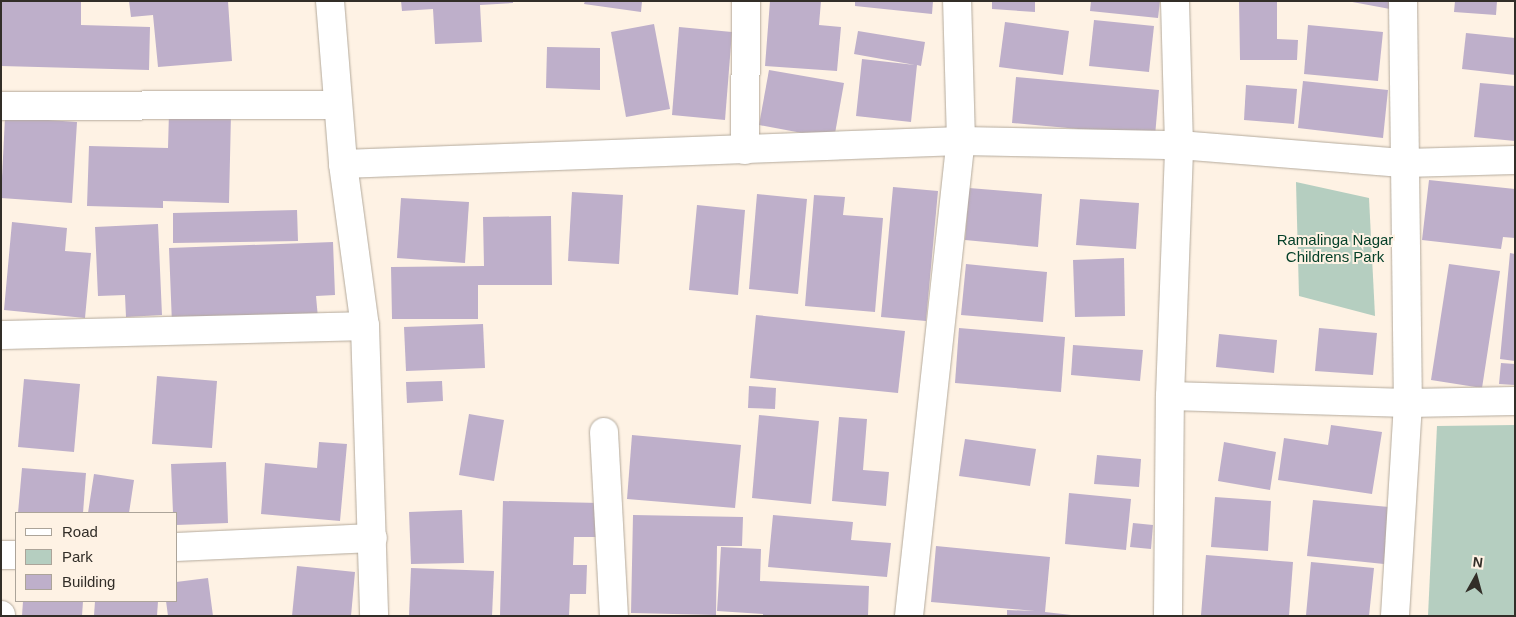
<!DOCTYPE html>
<html>
<head>
<meta charset="utf-8">
<style>
  body { margin:0 }
  #map { position:relative; width:1516px; height:617px; overflow:hidden; background:#fef2e4; font-family:Helvetica,sans-serif }
  div>[style] { position:absolute }
  .green>* { inset:0; background:#b5cec0 }
  .building>* { inset:0; background:#beafca }
  .roads { filter:drop-shadow(0 0 1px #b4aa9c) drop-shadow(0 0 1px #b4aa9c) }
  .street>* { height:28px; margin:-14px; padding:0 14px; transform-origin:14px; border-radius:14px; background:#fff }
  span { translate:-50% -50%; white-space:nowrap; text-align:center; line-height:1.15; -webkit-text-stroke:4px #fef2e4; paint-order:stroke }
  .park-label { font-size:15px; color:#06412a }
  .frame { position:absolute; inset:0; border:2px solid #322e28; pointer-events:none }
  .legend { position:absolute; left:15px; top:512px; width:162px; height:90px; box-sizing:border-box; background:#fef2e4; border:1px solid #aca499; margin:0; padding:6px 9px; list-style:none; font-size:15px; color:#322e28 }
  .legend li { display:flex; align-items:center; gap:10px; height:25px }
  .legend b { width:25px; border:1px solid #aca499 }
  .north { position:absolute; left:1451px; top:552px; width:50px; height:50px; -webkit-text-stroke:4px #fef2e4; paint-order:stroke; rotate:7deg; font-size:14px; font-weight:700; line-height:20px; text-align:center; color:#322e28 }
  .north::after { content:''; display:block; margin:auto; width:18px; height:22px; background:#322e28; clip-path:polygon(50% 0,100% 100%,50% 72%,0 100%) }
</style>
</head>
<body>
<div id="map">
  <div class="green">
    <i style="clip-path:polygon(1296px 182px,1369px 198px,1375px 316px,1299px 296px)"></i>
    <i style="clip-path:polygon(1515px 425px,1515px 616px,1428px 616px,1437px 426px)"></i>
  </div>
  <div class="building">
    <i style="clip-path:polygon(1px 1px,81px 1px,81px 25px,150px 27px,149px 70px,1px 66px)"></i>
    <i style="clip-path:polygon(129px 1px,228px 1px,232px 61px,158px 67px,153px 15px,131px 17px)"></i>
    <i style="clip-path:polygon(401px 1px,513px 1px,513px 3px,480px 5px,482px 42px,435px 44px,433px 9px,402px 11px)"></i>
    <i style="clip-path:polygon(585px 1px,642px 1px,641px 12px,584px 4px)"></i>
    <i style="clip-path:polygon(770px 1px,821px 1px,819px 25px,841px 27px,837px 71px,765px 66px)"></i>
    <i style="clip-path:polygon(855px 1px,933px 1px,932px 14px,855px 6px)"></i>
    <i style="clip-path:polygon(992px 1px,1035px 1px,1035px 12px,992px 9px)"></i>
    <i style="clip-path:polygon(1091px 1px,1160px 1px,1158px 18px,1090px 11px)"></i>
    <i style="clip-path:polygon(1239px 1px,1277px 1px,1277px 39px,1298px 40px,1297px 60px,1240px 60px)"></i>
    <i style="clip-path:polygon(1347px 1px,1392px 1px,1390px 9px)"></i>
    <i style="clip-path:polygon(1455px 1px,1497px 1px,1496px 15px,1454px 12px)"></i>
    <i style="clip-path:polygon(1094px 20px,1154px 26px,1149px 72px,1089px 66px)"></i>
    <i style="clip-path:polygon(1005px 22px,1069px 31px,1063px 75px,999px 67px)"></i>
    <i style="clip-path:polygon(654px 24px,670px 109px,626px 117px,611px 32px)"></i>
    <i style="clip-path:polygon(1308px 25px,1383px 32px,1378px 81px,1304px 74px)"></i>
    <i style="clip-path:polygon(679px 27px,732px 32px,725px 120px,672px 115px)"></i>
    <i style="clip-path:polygon(858px 31px,925px 42px,921px 66px,917px 65px,911px 122px,856px 116px,862px 59px,915px 65px,854px 54px)"></i>
    <i style="clip-path:polygon(1466px 33px,1515px 38px,1515px 75px,1462px 69px)"></i>
    <i style="clip-path:polygon(547px 47px,600px 48px,600px 90px,546px 88px)"></i>
    <i style="clip-path:polygon(769px 70px,844px 83px,834px 139px,759px 125px)"></i>
    <i style="clip-path:polygon(1016px 77px,1159px 90px,1155px 136px,1012px 123px)"></i>
    <i style="clip-path:polygon(1303px 81px,1388px 90px,1383px 138px,1298px 128px)"></i>
    <i style="clip-path:polygon(1480px 83px,1515px 86px,1515px 141px,1474px 137px)"></i>
    <i style="clip-path:polygon(1246px 85px,1297px 89px,1294px 124px,1244px 120px)"></i>
    <i style="clip-path:polygon(169px 112px,231px 114px,229px 203px,163px 201px,163px 208px,87px 206px,89px 146px,168px 148px)"></i>
    <i style="clip-path:polygon(5px 117px,77px 122px,72px 203px,1px 198px)"></i>
    <i style="clip-path:polygon(1429px 180px,1515px 189px,1515px 238px,1503px 237px,1501px 249px,1422px 240px)"></i>
    <i style="clip-path:polygon(893px 187px,938px 191px,926px 321px,881px 317px)"></i>
    <i style="clip-path:polygon(969px 188px,1042px 194px,1038px 247px,965px 240px)"></i>
    <i style="clip-path:polygon(572px 192px,623px 195px,619px 264px,568px 261px)"></i>
    <i style="clip-path:polygon(757px 194px,807px 199px,798px 294px,749px 289px)"></i>
    <i style="clip-path:polygon(814px 195px,845px 197px,843px 215px,883px 218px,875px 312px,805px 306px)"></i>
    <i style="clip-path:polygon(401px 198px,469px 202px,465px 263px,397px 258px)"></i>
    <i style="clip-path:polygon(1080px 199px,1139px 203px,1136px 249px,1076px 245px)"></i>
    <i style="clip-path:polygon(697px 205px,745px 210px,738px 295px,689px 290px)"></i>
    <i style="clip-path:polygon(297px 210px,298px 241px,173px 243px,173px 213px)"></i>
    <i style="clip-path:polygon(551px 216px,552px 285px,478px 285px,478px 319px,392px 319px,391px 267px,484px 266px,483px 217px)"></i>
    <i style="clip-path:polygon(12px 222px,67px 228px,65px 251px,91px 253px,85px 318px,4px 310px)"></i>
    <i style="clip-path:polygon(158px 224px,162px 315px,126px 317px,125px 295px,98px 296px,95px 227px)"></i>
    <i style="clip-path:polygon(333px 242px,335px 295px,316px 296px,318px 318px,172px 324px,169px 248px)"></i>
    <i style="clip-path:polygon(1510px 253px,1515px 254px,1515px 361px,1500px 359px)"></i>
    <i style="clip-path:polygon(1124px 258px,1125px 316px,1075px 317px,1073px 260px)"></i>
    <i style="clip-path:polygon(966px 264px,1047px 272px,1043px 322px,961px 315px)"></i>
    <i style="clip-path:polygon(1449px 264px,1500px 271px,1482px 388px,1431px 380px)"></i>
    <i style="clip-path:polygon(756px 315px,905px 331px,898px 393px,750px 378px)"></i>
    <i style="clip-path:polygon(483px 324px,485px 368px,406px 371px,404px 327px)"></i>
    <i style="clip-path:polygon(959px 328px,1065px 337px,1061px 392px,955px 383px)"></i>
    <i style="clip-path:polygon(1319px 328px,1377px 333px,1373px 375px,1315px 371px)"></i>
    <i style="clip-path:polygon(1219px 334px,1277px 340px,1274px 373px,1216px 367px)"></i>
    <i style="clip-path:polygon(1073px 345px,1143px 350px,1140px 381px,1071px 375px)"></i>
    <i style="clip-path:polygon(1501px 363px,1515px 364px,1515px 385px,1499px 384px)"></i>
    <i style="clip-path:polygon(157px 376px,217px 381px,212px 448px,152px 444px)"></i>
    <i style="clip-path:polygon(24px 379px,80px 384px,74px 452px,18px 447px)"></i>
    <i style="clip-path:polygon(442px 381px,443px 401px,407px 403px,406px 382px)"></i>
    <i style="clip-path:polygon(749px 386px,776px 388px,775px 409px,748px 408px)"></i>
    <i style="clip-path:polygon(469px 414px,504px 420px,494px 481px,459px 475px)"></i>
    <i style="clip-path:polygon(759px 415px,819px 421px,811px 504px,752px 498px)"></i>
    <i style="clip-path:polygon(839px 417px,867px 419px,863px 470px,889px 472px,886px 506px,832px 501px)"></i>
    <i style="clip-path:polygon(1331px 425px,1382px 432px,1372px 494px,1278px 480px,1284px 438px,1328px 445px)"></i>
    <i style="clip-path:polygon(632px 435px,741px 445px,735px 508px,627px 499px)"></i>
    <i style="clip-path:polygon(965px 439px,1036px 449px,1030px 486px,959px 476px)"></i>
    <i style="clip-path:polygon(319px 442px,347px 444px,340px 521px,261px 514px,265px 463px,317px 468px)"></i>
    <i style="clip-path:polygon(1224px 442px,1276px 452px,1270px 490px,1218px 481px)"></i>
    <i style="clip-path:polygon(1097px 455px,1141px 459px,1139px 487px,1094px 484px)"></i>
    <i style="clip-path:polygon(226px 462px,228px 523px,176px 525px,176px 513px,173px 513px,171px 464px)"></i>
    <i style="clip-path:polygon(22px 468px,86px 473px,83px 513px,18px 513px)"></i>
    <i style="clip-path:polygon(94px 474px,134px 480px,129px 513px,88px 513px)"></i>
    <i style="clip-path:polygon(1069px 493px,1131px 499px,1126px 550px,1065px 544px)"></i>
    <i style="clip-path:polygon(1215px 497px,1271px 501px,1268px 551px,1211px 547px)"></i>
    <i style="clip-path:polygon(1313px 500px,1389px 507px,1384px 564px,1307px 556px)"></i>
    <i style="clip-path:polygon(503px 501px,600px 503px,600px 537px,574px 537px,573px 565px,587px 565px,586px 594px,570px 594px,569px 616px,500px 616px)"></i>
    <i style="clip-path:polygon(462px 510px,464px 563px,411px 564px,409px 512px)"></i>
    <i style="clip-path:polygon(633px 515px,743px 517px,742px 546px,717px 546px,716px 615px,631px 613px)"></i>
    <i style="clip-path:polygon(773px 515px,853px 522px,851px 540px,891px 543px,887px 577px,768px 567px)"></i>
    <i style="clip-path:polygon(1133px 523px,1153px 525px,1151px 549px,1130px 547px)"></i>
    <i style="clip-path:polygon(936px 546px,1050px 557px,1045px 612px,1080px 616px,1007px 616px,1007px 610px,1035px 611px,931px 602px)"></i>
    <i style="clip-path:polygon(721px 547px,761px 549px,760px 581px,869px 586px,868px 616px,763px 616px,763px 614px,717px 611px)"></i>
    <i style="clip-path:polygon(1206px 555px,1293px 562px,1289px 616px,1201px 615px)"></i>
    <i style="clip-path:polygon(1311px 562px,1374px 568px,1369px 616px,1306px 615px)"></i>
    <i style="clip-path:polygon(297px 566px,355px 572px,351px 616px,292px 616px)"></i>
    <i style="clip-path:polygon(411px 568px,494px 571px,492px 616px,409px 616px)"></i>
    <i style="clip-path:polygon(208px 578px,213px 616px,168px 616px,166px 601px,176px 601px,176px 582px)"></i>
    <i style="clip-path:polygon(23px 601px,83px 601px,82px 616px,22px 616px)"></i>
    <i style="clip-path:polygon(95px 601px,158px 601px,157px 616px,94px 616px)"></i>
  </div>
  <div class="roads">
    <div class="street">
      <i style="left:330px;top:1px;width:164px;rotate:85.4deg"></i>
      <i style="left:343px;top:164px;width:163px;rotate:82.3deg"></i>
      <i style="left:365px;top:326px;width:290px;rotate:88.2deg"></i>
      <i style="left:1403px;top:1px;width:402px;rotate:89.3deg"></i>
      <i style="left:1408px;top:403px;width:107px;rotate:-1.1deg"></i>
      <i style="left:1px;top:106px;width:337px;rotate:-0.2deg"></i>
      <i style="left:745px;top:150px;width:149px;rotate:-89.6deg"></i>
      <i style="left:343px;top:164px;width:618px;rotate:-2.13deg"></i>
      <i style="left:961px;top:141px;width:218px;rotate:1.1deg"></i>
      <i style="left:1179px;top:145px;width:227px;rotate:4.6deg"></i>
      <i style="left:1405px;top:163px;width:110px;rotate:-1.6deg"></i>
      <i style="left:1px;top:335px;width:364px;rotate:-1.4deg"></i>
      <i style="left:1170px;top:396px;width:238px;rotate:1.7deg"></i>
      <i style="left:1408px;top:403px;width:213px;rotate:93.5deg"></i>
      <i style="left:604px;top:432px;width:184px;rotate:86.9deg"></i>
      <i style="left:176px;top:547px;width:197px;rotate:-2.6deg"></i>
      <i style="left:1px;top:555px;width:15px"></i>
      <i style="left:1px;top:615px;width:1px;rotate:90deg"></i>
      <i style="left:909px;top:616px;width:478px;rotate:-83.8deg"></i>
      <i style="left:961px;top:141px;width:140px;rotate:-91.6deg"></i>
      <i style="left:1168px;top:616px;width:220px;rotate:-89.5deg"></i>
      <i style="left:1170px;top:396px;width:251px;rotate:-87.9deg"></i>
      <i style="left:1179px;top:145px;width:144px;rotate:-91.6deg"></i>
    </div>
  </div>
  <div class="park-label">
    <span style="left:1335px;top:248px">Ramalinga Nagar<br>Childrens Park</span>
  </div>
  <div class="frame"></div>
  <ul class="legend">
  <li><b style="height:6px;background:#fff"></b>Road</li>
  <li><b style="height:14px;background:#b5cec0"></b>Park</li>
  <li><b style="height:14px;background:#beafca"></b>Building</li>
  </ul>
  <div class="north">N</div>
</div>
</body>
</html>
